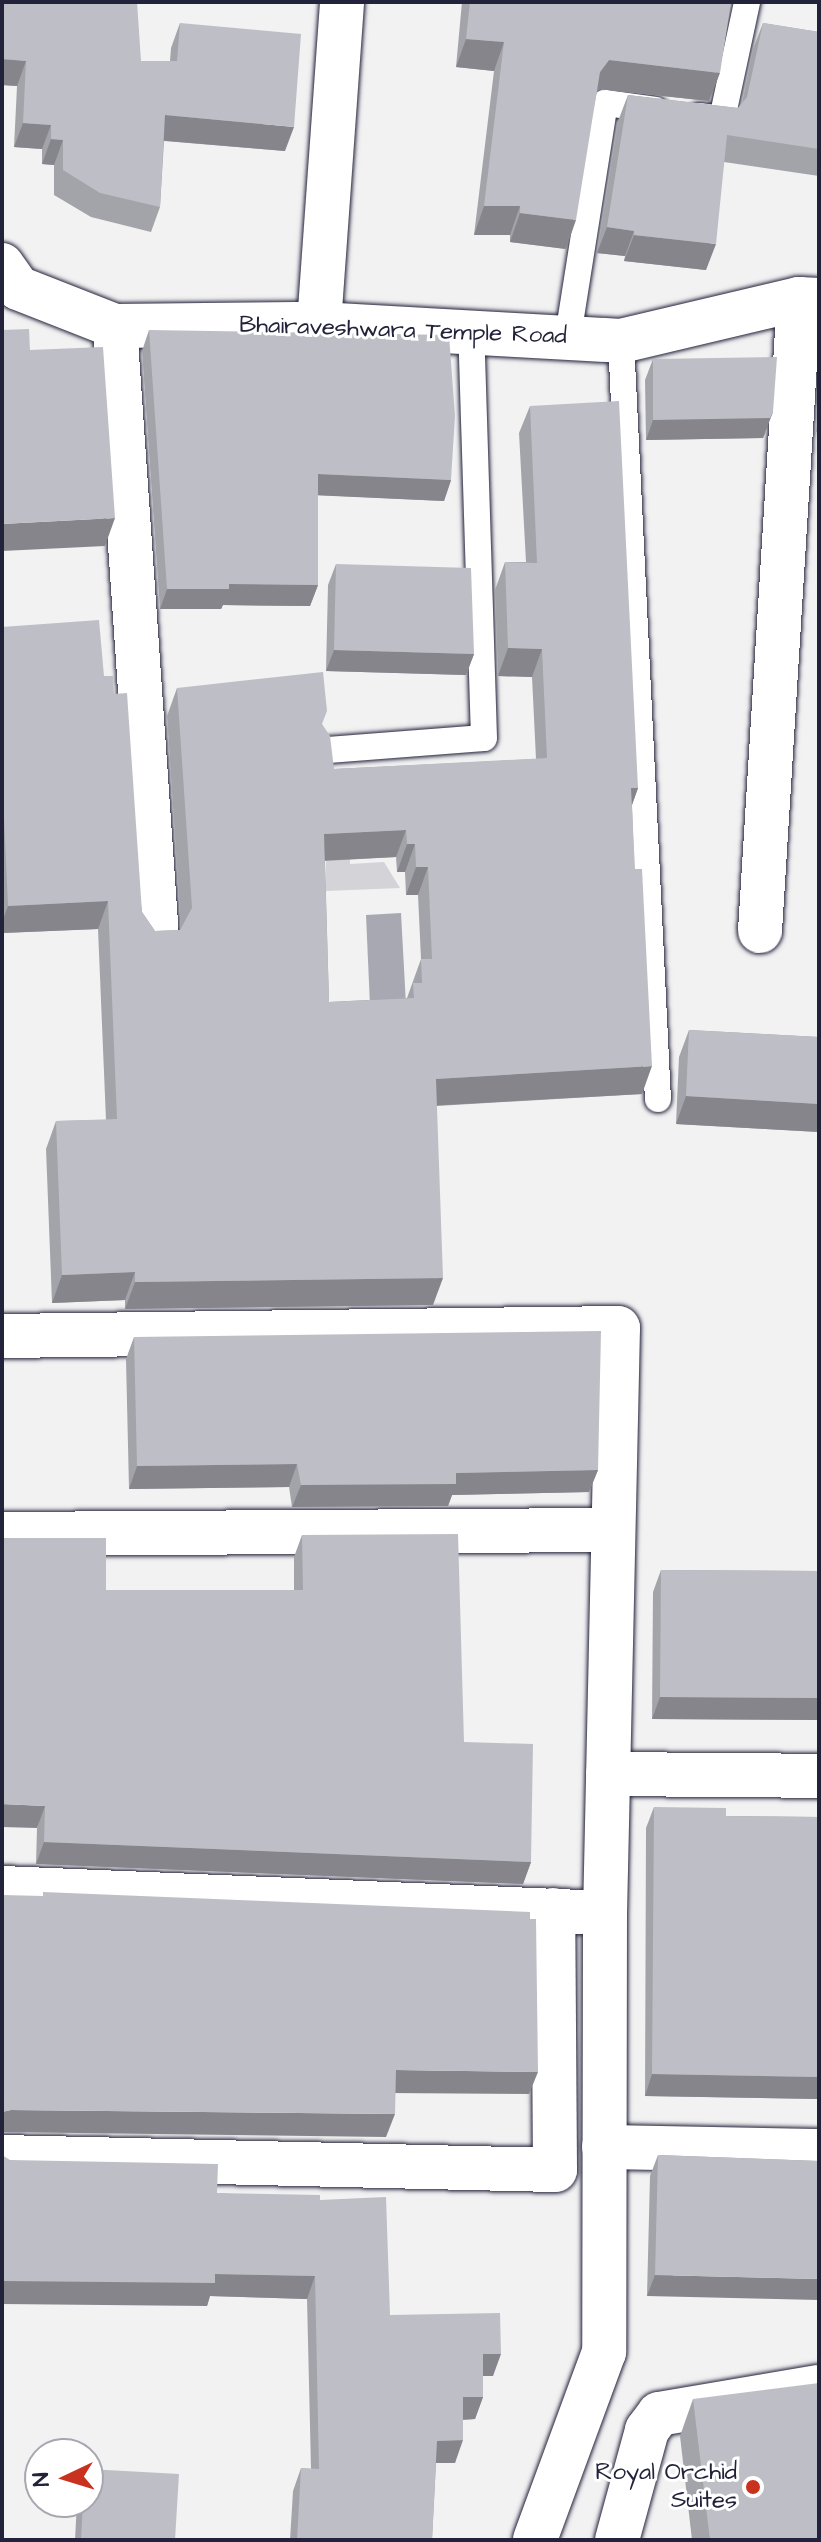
<!DOCTYPE html>
<html>
<head>
<meta charset="utf-8">
<style>
  body { margin:0 }
  #map { position:relative; width:821px; height:2542px; overflow:hidden; background:#f2f2f3; font-family:"Architects Daughter",sans-serif }
  div>[style] { position:absolute }
  .green>* { inset:0; background:#d3d3d8 }
  .water>* { inset:0; background:#a8a8b2 }
  .roads { filter:drop-shadow(0 0 2px #22223b) drop-shadow(0 0 2px #22223b) }
  .service>* { height:26px; margin:-13px; padding:0 13px; transform-origin:13px; border-radius:13px; background:#fff }
  .minor>* { height:44px; margin:-22px; padding:0 22px; transform-origin:22px; border-radius:22px; background:#fff }
  .wall>* { inset:0; background:#a3a3aa }
  .shaded-wall>* { inset:0; background:#85858b }
  .building>* { inset:0; background:#bebec6 }
  .dots>* { width:22px; height:22px; translate:-50% -50%; box-sizing:border-box; border:4px solid #fff; border-radius:50% }
  span { translate:-50% -50%; white-space:nowrap; text-align:center; line-height:1.15; -webkit-text-stroke:6px #fff; paint-order:stroke }
  .street-label { font-size:24px; color:#22223b }
  .poi-label { font-size:24px; color:#22223b }
  .right { translate:-100% -50%; text-align:right }
  .frame { position:absolute; inset:0; border:4px solid #22223b; pointer-events:none }
  .north { position:absolute; left:24px; top:2438px; width:80px; height:80px; box-sizing:border-box; background:#fff; border:2px solid #a7a7b1; border-radius:50%; rotate:266deg; font-size:22px; font-weight:700; line-height:32px; text-align:center; color:#22223b }
  .north::after { content:''; display:block; margin:auto; width:28px; height:36px; background:#c8321e; clip-path:polygon(50% 0,100% 100%,50% 72%,0 100%) }
</style>
</head>
<body>
<div id="map">
  <div class="green">
    <i style="clip-path:polygon(326px 792px,350px 827px,350px 864px,384px 862px,400px 888px,326px 891px)"></i>
  </div>
  <div class="water">
    <i style="clip-path:polygon(401px 913px,406px 1005px,370px 1006px,366px 915px)"></i>
  </div>
  <div class="roads">
    <div class="service">
      <i style="left:699px;top:116px;width:23px;rotate:7deg"></i>
      <i style="left:722px;top:119px;width:120px;rotate:-77.9deg"></i>
      <i style="left:568px;top:336px;width:236px;rotate:-81deg"></i>
      <i style="left:605px;top:103px;width:51px;rotate:7.8deg"></i>
      <i style="left:621px;top:341px;width:759px;rotate:87.21deg"></i>
      <i style="left:328px;top:750px;width:156px;rotate:-4.4deg"></i>
      <i style="left:484px;top:738px;width:404px;rotate:-91.8deg"></i>
    </div>
    <div class="minor">
      <i style="left:2px;top:265px;width:28px;rotate:55deg"></i>
      <i style="left:18px;top:288px;width:104px;rotate:21.4deg"></i>
      <i style="left:115px;top:326px;width:204px;rotate:-0.6deg"></i>
      <i style="left:319px;top:324px;width:302px;rotate:3.2deg"></i>
      <i style="left:621px;top:341px;width:183px;rotate:-13.3deg"></i>
      <i style="left:799px;top:299px;width:20px;rotate:3deg"></i>
      <i style="left:319px;top:324px;width:323px;rotate:-85.9deg"></i>
      <i style="left:115px;top:326px;width:612px;rotate:86.07deg"></i>
      <i style="left:760px;top:931px;width:633px;rotate:-86.47deg"></i>
      <i style="left:2px;top:1336px;width:616px;rotate:-0.74deg"></i>
      <i style="left:618px;top:1328px;width:586px;rotate:91.27deg"></i>
      <i style="left:605px;top:1914px;width:438px;rotate:90.1deg"></i>
      <i style="left:604px;top:2352px;width:200px;rotate:110.2deg"></i>
      <i style="left:2px;top:1534px;width:611px;rotate:-0.38deg"></i>
      <i style="left:608px;top:1774px;width:211px;rotate:0.5deg"></i>
      <i style="left:2px;top:1888px;width:581px;rotate:2.37deg"></i>
      <i style="left:604px;top:2147px;width:215px;rotate:1.1deg"></i>
      <i style="left:2px;top:2157px;width:553px;rotate:1.35deg"></i>
      <i style="left:555px;top:2170px;width:260px;rotate:-90.4deg"></i>
      <i style="left:617px;top:2540px;width:114px;rotate:-74.7deg"></i>
      <i style="left:647px;top:2430px;width:20px;rotate:-53deg"></i>
      <i style="left:659px;top:2414px;width:162px;rotate:-9.6deg"></i>
    </div>
  </div>
  <div class="wall">
    <i style="clip-path:polygon(2px 2px,141px 61px,170px 61px,171px 48px,180px 23px,285px 151px,164px 141px,160px 207px,151px 232px,91px 217px,54px 195px,54px 165px,42px 164px,42px 149px,14px 147px,17px 86px,2px 85px)"></i>
    <i style="clip-path:polygon(462px 2px,731px 2px,709px 101px,598px 89px,597px 91px,566px 249px,510px 242px,510px 235px,474px 235px,494px 71px,456px 67px)"></i>
    <i style="clip-path:polygon(763px 23px,819px 32px,819px 176px,724px 162px,706px 270px,624px 261px,625px 256px,597px 253px,618px 121px,628px 95px,738px 108px,742px 103px,753px 49px)"></i>
    <i style="clip-path:polygon(149px 330px,451px 480px,444px 501px,318px 495px,318px 585px,310px 606px,223px 605px,221px 609px,160px 609px,142px 351px)"></i>
    <i style="clip-path:polygon(653px 359px,766px 432px,763px 438px,646px 440px,645px 380px)"></i>
    <i style="clip-path:polygon(819px 381px,819px 432px,816px 432px)"></i>
    <i style="clip-path:polygon(evenodd,530px 406px,638px 788px,632px 805px,642px 1094px,437px 1106px,433px 1305px,125px 1309px,125px 1300px,52px 1303px,46px 1149px,56px 1121px,106px 1120px,98px 929px,2px 933px,2px 627px,104px 676px,114px 694px,142px 912px,155px 931px,180px 930px,181px 928px,167px 716px,177px 688px,322px 724px,334px 769px,536px 759px,532px 677px,498px 676px,495px 590px,505px 562px,526px 562px,519px 433px,530px 406px,396px 857px,397px 872px,405px 872px,406px 895px,418px 895px,421px 959px,407px 998px,329px 1002px,325px 861px,396px 857px)"></i>
    <i style="clip-path:polygon(336px 564px,474px 654px,466px 675px,326px 671px,328px 585px)"></i>
    <i style="clip-path:polygon(689px 1030px,819px 1037px,819px 1132px,676px 1124px,679px 1057px)"></i>
    <i style="clip-path:polygon(134px 1337px,598px 1470px,589px 1492px,452px 1495px,448px 1506px,292px 1507px,289px 1487px,129px 1489px,126px 1359px)"></i>
    <i style="clip-path:polygon(302px 1535px,464px 1742px,531px 1862px,523px 1884px,36px 1864px,37px 1828px,106px 1590px,294px 1590px,294px 1557px)"></i>
    <i style="clip-path:polygon(661px 1570px,819px 1571px,819px 1720px,652px 1719px,653px 1592px)"></i>
    <i style="clip-path:polygon(654px 1807px,726px 1816px,819px 1817px,819px 2099px,645px 2096px,646px 1828px)"></i>
    <i style="clip-path:polygon(658px 2155px,819px 2161px,647px 2296px,650px 2176px)"></i>
    <i style="clip-path:polygon(10px 2160px,217px 2193px,320px 2200px,390px 2315px,493px 2376px,483px 2376px,483px 2397px,475px 2419px,463px 2420px,455px 2463px,436px 2463px,432px 2540px,290px 2540px,293px 2491px,301px 2468px,311px 2469px,307px 2299px,210px 2296px,207px 2306px)"></i>
    <i style="clip-path:polygon(693px 2399px,819px 2540px,692px 2540px,680px 2436px)"></i>
    <i style="clip-path:polygon(77px 2502px,88px 2502px,175px 2540px,75px 2540px)"></i>
  </div>
  <div class="shaded-wall">
    <i style="clip-path:polygon(466px 39px,504px 42px,494px 71px,456px 67px)"></i>
    <i style="clip-path:polygon(2px 59px,26px 61px,17px 86px,2px 85px)"></i>
    <i style="clip-path:polygon(609px 60px,720px 73px,709px 101px,598px 89px,589px 100px,600px 72px)"></i>
    <i style="clip-path:polygon(165px 115px,294px 127px,285px 151px,156px 140px)"></i>
    <i style="clip-path:polygon(23px 123px,51px 125px,42px 149px,14px 147px)"></i>
    <i style="clip-path:polygon(51px 139px,63px 140px,54px 165px,42px 164px)"></i>
    <i style="clip-path:polygon(484px 206px,520px 206px,510px 235px,474px 235px)"></i>
    <i style="clip-path:polygon(520px 213px,576px 220px,566px 249px,510px 242px)"></i>
    <i style="clip-path:polygon(607px 227px,634px 231px,625px 256px,597px 253px)"></i>
    <i style="clip-path:polygon(634px 235px,716px 244px,706px 270px,624px 261px)"></i>
    <i style="clip-path:polygon(773px 412px,763px 438px,646px 440px,653px 420px)"></i>
    <i style="clip-path:polygon(318px 474px,451px 480px,444px 501px,311px 495px)"></i>
    <i style="clip-path:polygon(115px 518px,105px 546px,2px 551px,2px 524px)"></i>
    <i style="clip-path:polygon(229px 584px,318px 585px,310px 606px,223px 605px,221px 609px,160px 609px,167px 589px)"></i>
    <i style="clip-path:polygon(508px 648px,542px 649px,532px 677px,498px 676px)"></i>
    <i style="clip-path:polygon(334px 650px,474px 654px,466px 675px,326px 671px)"></i>
    <i style="clip-path:polygon(631px 788px,638px 788px,628px 816px)"></i>
    <i style="clip-path:polygon(406px 830px,396px 857px,314px 861px,324px 834px)"></i>
    <i style="clip-path:polygon(407px 844px,415px 844px,405px 872px,397px 872px)"></i>
    <i style="clip-path:polygon(416px 867px,428px 867px,418px 895px,406px 895px)"></i>
    <i style="clip-path:polygon(108px 901px,98px 929px,2px 933px,2px 922px,8px 906px)"></i>
    <i style="clip-path:polygon(652px 1066px,642px 1094px,426px 1106px,436px 1079px)"></i>
    <i style="clip-path:polygon(686px 1096px,819px 1104px,819px 1132px,676px 1124px)"></i>
    <i style="clip-path:polygon(135px 1272px,125px 1300px,52px 1303px,62px 1275px)"></i>
    <i style="clip-path:polygon(443px 1278px,433px 1305px,125px 1309px,135px 1282px)"></i>
    <i style="clip-path:polygon(297px 1464px,289px 1487px,129px 1489px,137px 1466px)"></i>
    <i style="clip-path:polygon(598px 1470px,589px 1492px,452px 1495px,448px 1506px,292px 1507px,301px 1485px,456px 1473px)"></i>
    <i style="clip-path:polygon(660px 1697px,819px 1698px,819px 1720px,652px 1719px)"></i>
    <i style="clip-path:polygon(2px 1804px,45px 1806px,37px 1828px,2px 1827px)"></i>
    <i style="clip-path:polygon(44px 1842px,531px 1862px,523px 1884px,36px 1864px)"></i>
    <i style="clip-path:polygon(396px 2070px,538px 2072px,529px 2094px,387px 2093px)"></i>
    <i style="clip-path:polygon(652px 2074px,819px 2077px,819px 2099px,645px 2096px)"></i>
    <i style="clip-path:polygon(11px 2110px,395px 2114px,386px 2137px,2px 2132px,2px 2112px)"></i>
    <i style="clip-path:polygon(215px 2274px,315px 2276px,307px 2299px,210px 2296px,207px 2306px,2px 2304px,2px 2281px)"></i>
    <i style="clip-path:polygon(655px 2275px,819px 2279px,819px 2300px,647px 2296px)"></i>
    <i style="clip-path:polygon(483px 2354px,501px 2354px,493px 2376px,475px 2376px)"></i>
    <i style="clip-path:polygon(463px 2397px,483px 2397px,475px 2419px,455px 2420px)"></i>
    <i style="clip-path:polygon(463px 2440px,455px 2463px,429px 2463px,437px 2441px)"></i>
  </div>
  <div class="building">
    <i style="clip-path:polygon(2px 2px,137px 2px,141px 61px,177px 61px,180px 23px,301px 34px,294px 127px,165px 115px,160px 207px,100px 193px,63px 170px,63px 140px,51px 139px,51px 125px,23px 123px,26px 61px,2px 59px)"></i>
    <i style="clip-path:polygon(470px 2px,731px 2px,720px 73px,609px 60px,600px 72px,576px 220px,520px 213px,520px 206px,484px 206px,504px 42px,466px 39px)"></i>
    <i style="clip-path:polygon(763px 23px,819px 32px,819px 149px,727px 135px,716px 244px,634px 235px,634px 231px,607px 227px,628px 95px,738px 108px,747px 97px)"></i>
    <i style="clip-path:polygon(29px 329px,30px 350px,103px 347px,115px 518px,2px 524px,2px 330px)"></i>
    <i style="clip-path:polygon(149px 330px,449px 335px,455px 416px,451px 480px,318px 474px,318px 585px,229px 584px,229px 589px,167px 589px)"></i>
    <i style="clip-path:polygon(777px 357px,773px 412px,770px 418px,653px 420px,653px 359px)"></i>
    <i style="clip-path:polygon(evenodd,619px 401px,638px 788px,631px 788px,635px 869px,642px 869px,652px 1066px,436px 1079px,443px 1278px,135px 1282px,135px 1272px,62px 1275px,56px 1121px,117px 1119px,108px 901px,8px 906px,2px 772px,2px 627px,99px 620px,104px 676px,113px 676px,114px 694px,127px 693px,142px 912px,155px 931px,180px 930px,192px 908px,177px 688px,323px 672px,327px 711px,322px 724px,330px 736px,334px 769px,547px 758px,542px 649px,508px 648px,505px 562px,537px 563px,530px 406px,619px 401px,406px 830px,407px 844px,415px 844px,416px 867px,428px 867px,432px 959px,421px 959px,422px 983px,413px 983px,414px 998px,329px 1002px,324px 834px,406px 830px)"></i>
    <i style="clip-path:polygon(336px 564px,471px 568px,474px 654px,334px 650px)"></i>
    <i style="clip-path:polygon(689px 1030px,819px 1037px,819px 1104px,686px 1096px)"></i>
    <i style="clip-path:polygon(601px 1331px,598px 1470px,456px 1473px,456px 1484px,301px 1485px,297px 1464px,137px 1466px,134px 1337px)"></i>
    <i style="clip-path:polygon(458px 1534px,464px 1742px,533px 1744px,531px 1862px,44px 1842px,45px 1806px,2px 1804px,2px 1538px,106px 1538px,106px 1590px,303px 1590px,302px 1535px)"></i>
    <i style="clip-path:polygon(661px 1570px,819px 1571px,819px 1698px,660px 1697px)"></i>
    <i style="clip-path:polygon(654px 1807px,726px 1808px,726px 1816px,819px 1817px,819px 2077px,652px 2074px)"></i>
    <i style="clip-path:polygon(43px 1892px,530px 1912px,530px 1919px,536px 1919px,538px 2072px,396px 2070px,395px 2114px,11px 2110px,2px 2112px,2px 1895px,43px 1896px)"></i>
    <i style="clip-path:polygon(2px 2155px,10px 2160px,218px 2164px,217px 2193px,320px 2195px,320px 2200px,386px 2197px,390px 2315px,500px 2313px,501px 2354px,483px 2354px,483px 2397px,463px 2397px,463px 2440px,437px 2441px,432px 2540px,297px 2540px,301px 2468px,319px 2469px,315px 2276px,215px 2274px,215px 2283px,2px 2281px)"></i>
    <i style="clip-path:polygon(658px 2155px,819px 2161px,819px 2279px,655px 2275px)"></i>
    <i style="clip-path:polygon(819px 2383px,819px 2540px,710px 2540px,693px 2399px)"></i>
    <i style="clip-path:polygon(88px 2469px,179px 2474px,175px 2540px,81px 2540px,83px 2502px,88px 2502px)"></i>
  </div>
  <div class="dots">
    <i style="left:753px;top:2487px;background:#c8321e"></i>
  </div>
  <div class="street-label">
    <span style="left:403px;top:331px;rotate:2deg">Bhairaveshwara Temple Road</span>
  </div>
  <div class="poi-label">
    <span class="right" style="left:737px;top:2487px">Royal Orchid<br>Suites</span>
  </div>
  <div class="frame"></div>
  <div class="north">N</div>
</div>
</body>
</html>
